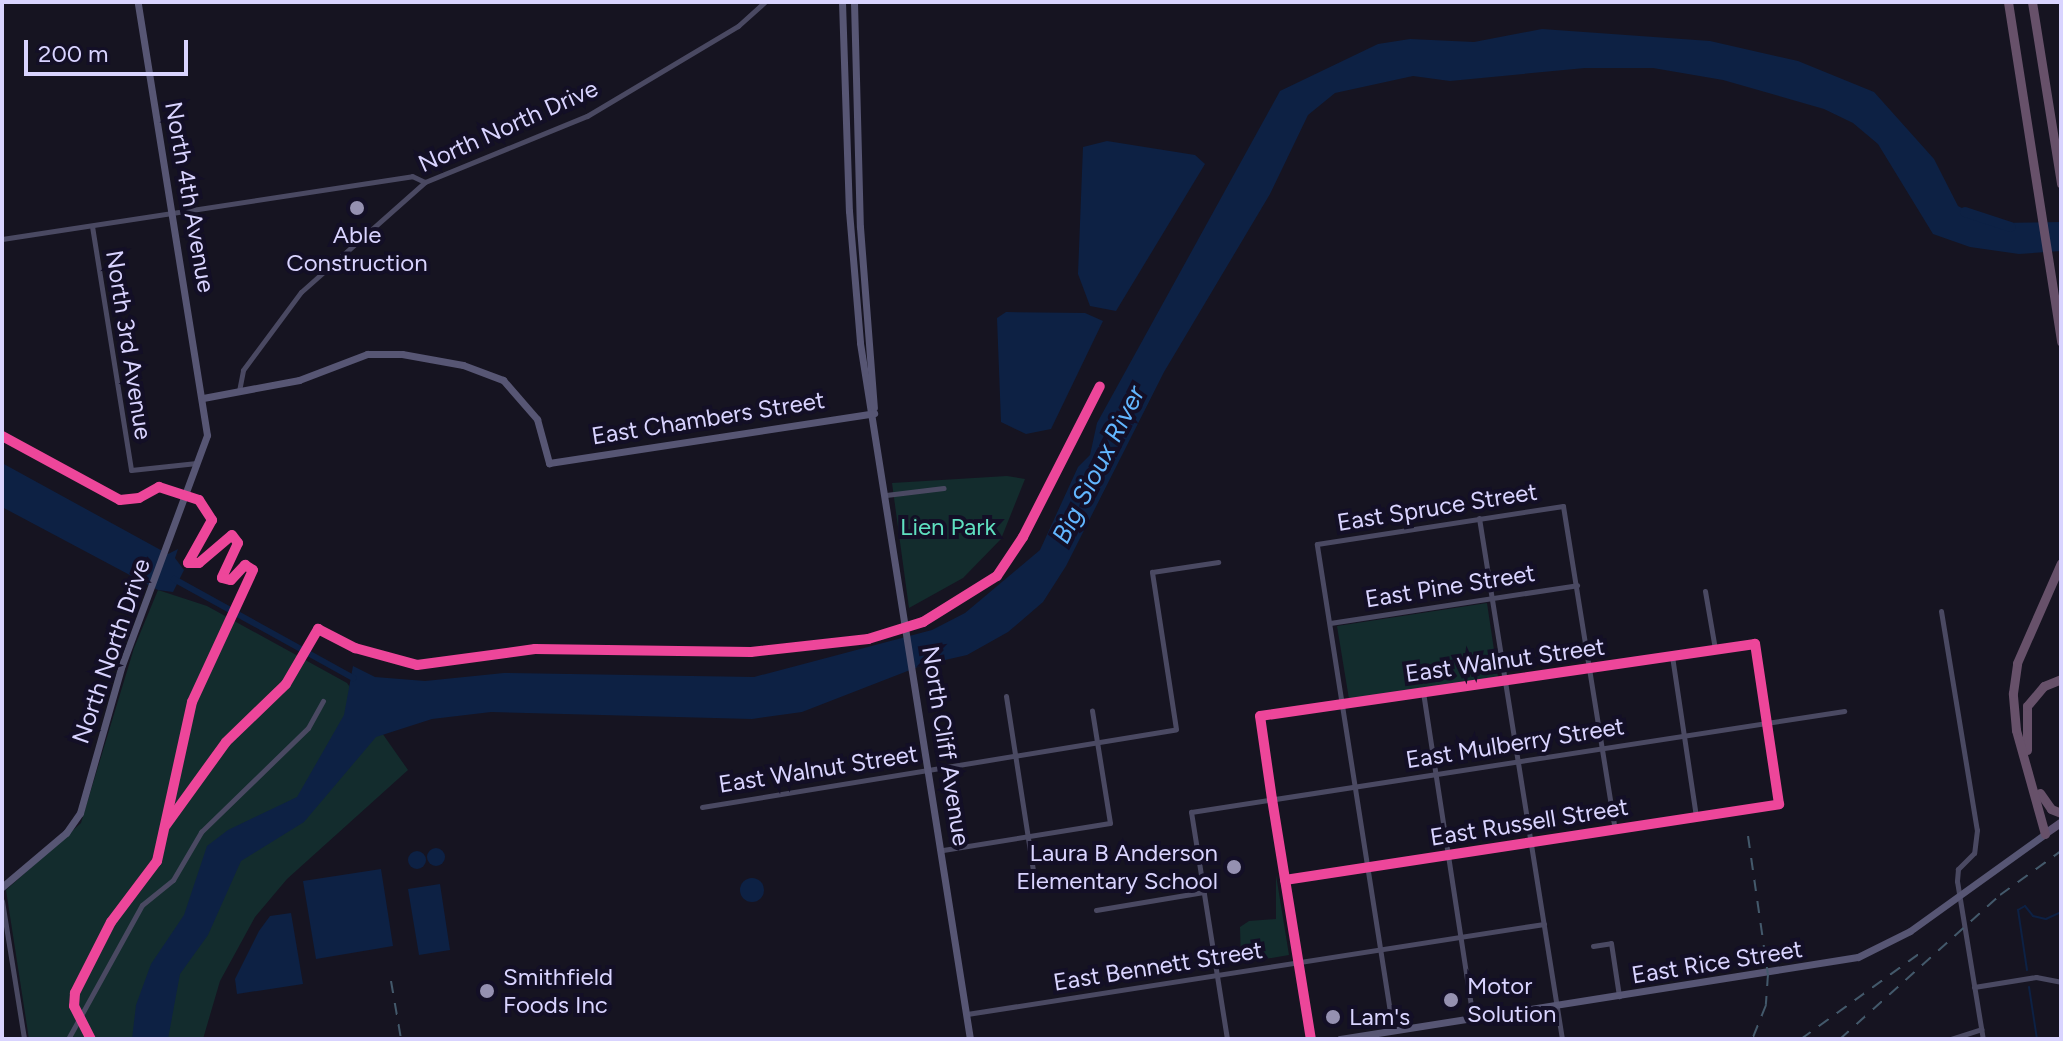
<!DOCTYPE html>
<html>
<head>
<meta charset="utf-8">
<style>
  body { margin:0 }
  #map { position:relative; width:2063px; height:1041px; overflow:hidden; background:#161421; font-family:Figtree,sans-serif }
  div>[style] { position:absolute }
  .green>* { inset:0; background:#132c2d }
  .water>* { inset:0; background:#0d2144 }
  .round { border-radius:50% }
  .stream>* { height:2px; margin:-1px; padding:0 1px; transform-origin:1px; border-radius:1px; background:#0d2144 }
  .canal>* { height:6px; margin:-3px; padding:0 3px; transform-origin:3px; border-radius:3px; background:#0d2144 }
  .river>* { height:10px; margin:-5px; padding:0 5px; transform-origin:5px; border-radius:5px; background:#0d2144 }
  .street>* { height:5px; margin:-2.5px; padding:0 2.5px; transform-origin:2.5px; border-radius:2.5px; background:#4a4962 }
  .secondary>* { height:7px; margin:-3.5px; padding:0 3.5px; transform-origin:3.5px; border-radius:3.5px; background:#575674 }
  .primary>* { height:8px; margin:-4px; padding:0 4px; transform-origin:4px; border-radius:4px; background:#5e5373 }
  .highway>* { height:9px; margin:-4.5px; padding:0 4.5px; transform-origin:4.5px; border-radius:4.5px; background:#67516a }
  .rail>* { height:2px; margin-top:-1px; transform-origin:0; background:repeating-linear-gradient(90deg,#43596b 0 12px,transparent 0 22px) }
  .cycleway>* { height:10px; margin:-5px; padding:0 5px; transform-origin:5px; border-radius:5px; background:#ed469a }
  .dots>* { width:22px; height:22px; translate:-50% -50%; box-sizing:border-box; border:4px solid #130f26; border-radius:50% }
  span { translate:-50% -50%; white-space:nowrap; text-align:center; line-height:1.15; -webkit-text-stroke:8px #130f26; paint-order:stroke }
  .street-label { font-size:24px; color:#d9d4ff }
  .poi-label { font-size:24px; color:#d9d4ff }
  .right { translate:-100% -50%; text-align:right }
  .left { translate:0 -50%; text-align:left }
  .park-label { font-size:24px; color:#5fe0c0 }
  .water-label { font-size:26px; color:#62b6ff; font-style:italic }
  .frame { position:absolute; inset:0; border:4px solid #d9d4ff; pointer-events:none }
  .scale { position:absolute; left:24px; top:40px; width:164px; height:36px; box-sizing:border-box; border:4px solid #d9d4ff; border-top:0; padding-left:10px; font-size:24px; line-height:28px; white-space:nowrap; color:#d9d4ff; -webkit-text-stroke:6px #130f26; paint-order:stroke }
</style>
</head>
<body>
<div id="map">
  <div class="green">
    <i style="clip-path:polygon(1007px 476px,1025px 479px,1001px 539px,963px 578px,909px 608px,892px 483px)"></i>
    <i style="clip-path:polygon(158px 590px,207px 606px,347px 683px,408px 770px,287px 879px,255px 917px,220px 981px,203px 1039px,29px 1039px,6px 890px,81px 823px,134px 648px)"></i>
    <i style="clip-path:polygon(1487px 603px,1498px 677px,1349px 699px,1337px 626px)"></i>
    <i style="clip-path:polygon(1276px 875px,1289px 955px,1241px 963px,1240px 927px,1249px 921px,1276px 919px)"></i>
  </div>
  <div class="water">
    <i style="clip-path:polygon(1542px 29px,1710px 41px,1798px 61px,1874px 92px,1934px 159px,1958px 206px,1990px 223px,2061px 222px,2061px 251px,2019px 254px,1970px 247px,1933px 234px,1878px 144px,1853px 123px,1824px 109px,1723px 80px,1653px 68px,1585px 68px,1450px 81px,1413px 76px,1335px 93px,1308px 115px,1270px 194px,1164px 372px,1066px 566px,1043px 602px,1008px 632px,967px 655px,923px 665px,802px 712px,752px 719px,491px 712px,432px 719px,376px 737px,304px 822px,241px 861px,208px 935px,180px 974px,168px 1039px,132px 1039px,136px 1005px,151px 964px,184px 915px,207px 846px,228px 830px,297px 797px,344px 715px,353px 666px,375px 677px,425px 681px,504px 673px,754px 677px,932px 630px,965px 613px,1040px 550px,1078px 467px,1090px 455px,1097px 423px,1280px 91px,1378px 44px,1410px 39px,1474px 42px)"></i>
    <i style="clip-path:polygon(1107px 141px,1195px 155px,1205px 164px,1116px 311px,1090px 306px,1078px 274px,1083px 147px)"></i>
    <i style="clip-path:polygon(1006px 312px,1085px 313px,1103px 321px,1051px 429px,1026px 434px,1001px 422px,997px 318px)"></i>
    <i style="clip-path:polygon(2px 463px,168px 554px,178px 549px,175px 558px,184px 570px,173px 592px,158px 590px,2px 507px)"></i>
    <i class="round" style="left:427px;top:848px;width:18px;height:18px"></i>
    <i class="round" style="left:408px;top:851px;width:18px;height:18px"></i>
    <i style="clip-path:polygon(381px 869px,393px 946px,316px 959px,303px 881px)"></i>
    <i class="round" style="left:740px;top:878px;width:24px;height:24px"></i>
    <i style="clip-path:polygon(440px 884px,450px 950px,419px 955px,408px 889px)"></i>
    <i style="clip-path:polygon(291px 913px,303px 984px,237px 994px,235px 979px,259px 931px,270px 916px)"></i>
  </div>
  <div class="stream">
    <i style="left:2027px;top:970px;width:61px;rotate:-98.5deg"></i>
    <i style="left:2018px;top:910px;width:8px;rotate:-30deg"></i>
    <i style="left:2025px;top:906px;width:13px;rotate:51deg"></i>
    <i style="left:2033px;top:916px;width:13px;rotate:13deg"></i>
    <i style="left:2046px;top:919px;width:17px;rotate:-25deg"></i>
    <i style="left:2029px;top:987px;width:53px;rotate:81.3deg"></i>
  </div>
  <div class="canal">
    <i style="left:174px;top:579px;width:205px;rotate:28.9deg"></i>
  </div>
  <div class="river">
    <i style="left:1965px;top:212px;width:48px;rotate:18.1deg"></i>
  </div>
  <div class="street">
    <i style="left:92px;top:226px;width:247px;rotate:80.9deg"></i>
    <i style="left:131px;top:470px;width:66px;rotate:-6.1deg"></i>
    <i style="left:2px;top:239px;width:415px;rotate:-8.7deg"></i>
    <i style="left:412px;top:176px;width:14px;rotate:25deg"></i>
    <i style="left:239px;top:391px;width:21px;rotate:-79deg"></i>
    <i style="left:243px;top:370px;width:97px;rotate:-53.4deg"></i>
    <i style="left:301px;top:292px;width:166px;rotate:-41.6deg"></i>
    <i style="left:425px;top:182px;width:175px;rotate:-22.2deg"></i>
    <i style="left:587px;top:116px;width:176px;rotate:-30.8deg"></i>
    <i style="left:738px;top:26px;width:36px;rotate:-42deg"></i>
    <i style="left:886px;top:495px;width:58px;rotate:-6.9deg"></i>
    <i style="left:1479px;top:518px;width:528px;rotate:80.95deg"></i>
    <i style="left:1705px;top:591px;width:59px;rotate:80.2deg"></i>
    <i style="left:1941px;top:611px;width:222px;rotate:80.7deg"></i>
    <i style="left:1977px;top:830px;width:23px;rotate:97deg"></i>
    <i style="left:1974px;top:853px;width:23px;rotate:135deg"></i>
    <i style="left:1958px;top:869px;width:12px;rotate:95deg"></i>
    <i style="left:1957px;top:881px;width:160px;rotate:80.7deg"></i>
    <i style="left:1330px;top:623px;width:250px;rotate:-8.7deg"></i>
    <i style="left:1672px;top:656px;width:162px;rotate:81.5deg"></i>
    <i style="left:1423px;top:692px;width:330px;rotate:81.3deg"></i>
    <i style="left:1006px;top:696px;width:183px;rotate:81.2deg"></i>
    <i style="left:702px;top:807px;width:480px;rotate:-9.3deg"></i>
    <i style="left:1176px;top:729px;width:159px;rotate:-98.7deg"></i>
    <i style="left:1152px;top:572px;width:67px;rotate:-8.6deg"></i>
    <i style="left:943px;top:850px;width:169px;rotate:-9.2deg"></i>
    <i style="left:1110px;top:823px;width:114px;rotate:-99.1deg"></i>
    <i style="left:1285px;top:880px;width:500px;rotate:-8.7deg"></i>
    <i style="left:1779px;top:804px;width:162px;rotate:-98.5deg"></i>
    <i style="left:1755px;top:644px;width:500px;rotate:171.72deg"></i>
    <i style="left:1260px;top:716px;width:84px;rotate:81.8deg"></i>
    <i style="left:1272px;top:799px;width:243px;rotate:80.8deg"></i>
    <i style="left:2px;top:901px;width:140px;rotate:80.9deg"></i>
    <i style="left:1096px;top:910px;width:109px;rotate:-9.5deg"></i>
    <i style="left:1593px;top:946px;width:18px;rotate:-9deg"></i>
    <i style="left:1611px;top:943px;width:54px;rotate:81.4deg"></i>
    <i style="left:1974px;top:987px;width:63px;rotate:-9.2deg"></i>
    <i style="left:2036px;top:977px;width:25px;rotate:11deg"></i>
    <i style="left:967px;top:1014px;width:584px;rotate:-8.87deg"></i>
    <i style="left:1393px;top:1031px;width:493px;rotate:-98.9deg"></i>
    <i style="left:1317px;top:544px;width:249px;rotate:-8.8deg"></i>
    <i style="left:1563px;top:506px;width:327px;rotate:80.9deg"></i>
    <i style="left:68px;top:1039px;width:153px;rotate:-61.1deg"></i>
    <i style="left:142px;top:905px;width:40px;rotate:-39deg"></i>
    <i style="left:173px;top:880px;width:56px;rotate:-59.7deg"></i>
    <i style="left:201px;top:832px;width:149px;rotate:-44.2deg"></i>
    <i style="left:308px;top:728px;width:31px;rotate:-61deg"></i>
    <i style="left:1227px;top:1039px;width:230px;rotate:-99deg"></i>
    <i style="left:1191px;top:812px;width:661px;rotate:-8.79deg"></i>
    <i style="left:1951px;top:1039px;width:32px;rotate:-18deg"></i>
  </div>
  <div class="secondary">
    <i style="left:842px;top:2px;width:209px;rotate:88.1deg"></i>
    <i style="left:849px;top:211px;width:132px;rotate:85.2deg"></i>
    <i style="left:860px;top:343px;width:705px;rotate:81.02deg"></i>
    <i style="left:854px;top:2px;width:225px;rotate:88.5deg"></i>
    <i style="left:860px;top:227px;width:181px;rotate:85.6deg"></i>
    <i style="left:203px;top:398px;width:98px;rotate:-10.6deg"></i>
    <i style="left:299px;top:380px;width:73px;rotate:-20.9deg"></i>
    <i style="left:367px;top:354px;width:35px"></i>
    <i style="left:402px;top:354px;width:62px;rotate:10.2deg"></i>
    <i style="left:463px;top:365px;width:43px;rotate:20.6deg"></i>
    <i style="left:503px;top:380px;width:52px;rotate:48.9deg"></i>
    <i style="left:537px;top:419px;width:46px;rotate:74.7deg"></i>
    <i style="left:549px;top:463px;width:329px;rotate:-8.7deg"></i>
    <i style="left:2px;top:887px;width:84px;rotate:-40.2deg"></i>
    <i style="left:66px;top:833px;width:24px;rotate:-55deg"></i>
    <i style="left:80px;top:813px;width:154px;rotate:-74.2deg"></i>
    <i style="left:122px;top:665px;width:245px;rotate:-69.7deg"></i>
    <i style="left:207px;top:435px;width:438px;rotate:-99.1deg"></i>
    <i style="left:1340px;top:1039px;width:524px;rotate:-9deg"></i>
    <i style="left:1858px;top:957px;width:58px;rotate:-26.6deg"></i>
    <i style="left:1910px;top:931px;width:166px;rotate:-35.7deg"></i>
  </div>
  <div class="primary">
    <i style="left:2045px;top:834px;width:19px;rotate:-35deg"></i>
  </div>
  <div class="highway">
    <i style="left:2008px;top:2px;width:344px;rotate:81.1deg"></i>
    <i style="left:2032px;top:2px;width:184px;rotate:80.9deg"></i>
    <i style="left:2027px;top:750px;width:44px;rotate:-90deg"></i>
    <i style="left:2027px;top:706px;width:26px;rotate:-50deg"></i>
    <i style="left:2044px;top:686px;width:18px;rotate:-22deg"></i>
    <i style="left:2040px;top:793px;width:19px;rotate:55deg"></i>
    <i style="left:2051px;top:809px;width:11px;rotate:22deg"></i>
    <i style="left:2045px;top:834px;width:108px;rotate:-105.6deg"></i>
    <i style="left:2016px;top:730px;width:37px;rotate:-95deg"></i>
    <i style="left:2013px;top:693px;width:30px;rotate:-82deg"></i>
    <i style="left:2017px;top:663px;width:109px;rotate:-66.3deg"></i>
  </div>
  <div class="rail">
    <i style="left:1748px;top:836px;width:139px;rotate:81.8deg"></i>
    <i style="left:1768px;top:974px;width:31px;rotate:94deg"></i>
    <i style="left:1766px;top:1005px;width:37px;rotate:112deg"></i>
    <i style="left:391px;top:981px;width:59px;rotate:80.2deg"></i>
    <i style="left:1801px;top:1039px;width:145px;rotate:-35.8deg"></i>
    <i style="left:1840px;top:1039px;width:215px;rotate:-42deg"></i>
    <i style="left:2000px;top:895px;width:75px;rotate:-35.8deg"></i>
  </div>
  <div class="cycleway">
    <i style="left:2px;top:436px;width:134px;rotate:28.5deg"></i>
    <i style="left:120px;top:500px;width:19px;rotate:-6deg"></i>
    <i style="left:139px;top:498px;width:23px;rotate:-29deg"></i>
    <i style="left:159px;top:487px;width:42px;rotate:18deg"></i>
    <i style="left:199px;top:500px;width:24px;rotate:57deg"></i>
    <i style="left:212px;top:520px;width:49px;rotate:119.2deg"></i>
    <i style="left:188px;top:563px;width:11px"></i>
    <i style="left:199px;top:563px;width:43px;rotate:-40.3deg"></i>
    <i style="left:232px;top:535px;width:10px;rotate:53deg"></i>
    <i style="left:238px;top:543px;width:38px;rotate:115deg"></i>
    <i style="left:222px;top:578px;width:9px;rotate:13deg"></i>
    <i style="left:231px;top:580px;width:21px;rotate:-47deg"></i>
    <i style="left:245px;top:565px;width:9px;rotate:32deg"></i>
    <i style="left:253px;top:570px;width:145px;rotate:114.8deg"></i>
    <i style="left:192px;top:702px;width:163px;rotate:102.4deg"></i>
    <i style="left:157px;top:861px;width:76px;rotate:127deg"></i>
    <i style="left:111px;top:922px;width:80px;rotate:116.9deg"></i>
    <i style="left:75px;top:993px;width:13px;rotate:94deg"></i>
    <i style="left:74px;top:1006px;width:37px;rotate:63deg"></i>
    <i style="left:166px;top:825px;width:102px;rotate:-54.1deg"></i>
    <i style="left:226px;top:742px;width:83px;rotate:-44deg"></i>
    <i style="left:286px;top:684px;width:64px;rotate:-59.8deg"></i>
    <i style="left:318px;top:629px;width:42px;rotate:27.2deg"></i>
    <i style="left:355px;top:648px;width:64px;rotate:15.3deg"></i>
    <i style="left:417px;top:665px;width:119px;rotate:-7.7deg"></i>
    <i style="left:535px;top:649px;width:216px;rotate:0.8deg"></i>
    <i style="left:751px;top:652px;width:118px;rotate:-6.3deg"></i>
    <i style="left:868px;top:639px;width:58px;rotate:-17.2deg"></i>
    <i style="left:923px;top:622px;width:87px;rotate:-31.9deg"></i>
    <i style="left:997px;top:576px;width:47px;rotate:-56.3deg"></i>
    <i style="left:1023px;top:537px;width:169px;rotate:-63deg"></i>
    <i style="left:1285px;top:880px;width:500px;rotate:-8.7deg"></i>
    <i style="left:1779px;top:804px;width:162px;rotate:-98.5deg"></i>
    <i style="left:1755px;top:644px;width:500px;rotate:171.72deg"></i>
    <i style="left:1260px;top:716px;width:84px;rotate:81.8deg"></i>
    <i style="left:1272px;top:799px;width:243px;rotate:80.8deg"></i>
  </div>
  <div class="dots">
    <i style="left:357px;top:208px;background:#9591b1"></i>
    <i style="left:1234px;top:867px;background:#9591b1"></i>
    <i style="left:487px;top:991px;background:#9591b1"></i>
    <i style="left:1451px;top:1000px;background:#9591b1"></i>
    <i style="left:1333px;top:1017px;background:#9591b1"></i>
  </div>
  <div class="street-label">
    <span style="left:508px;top:126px;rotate:-24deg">North North Drive</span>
    <span style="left:190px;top:197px;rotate:80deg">North 4th Avenue</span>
    <span style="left:129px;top:345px;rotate:81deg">North 3rd Avenue</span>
    <span style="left:708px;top:418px;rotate:-9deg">East Chambers Street</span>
    <span style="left:1437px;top:507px;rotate:-9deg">East Spruce Street</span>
    <span style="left:1450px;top:586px;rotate:-9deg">East Pine Street</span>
    <span style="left:111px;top:651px;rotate:-71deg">North North Drive</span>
    <span style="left:1505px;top:660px;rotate:-8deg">East Walnut Street</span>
    <span style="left:1515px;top:743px;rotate:-9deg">East Mulberry Street</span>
    <span style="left:946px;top:746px;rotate:81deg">North Cliff Avenue</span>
    <span style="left:818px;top:769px;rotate:-9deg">East Walnut Street</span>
    <span style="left:1529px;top:822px;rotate:-9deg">East Russell Street</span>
    <span style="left:1717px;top:962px;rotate:-9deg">East Rice Street</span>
    <span style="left:1158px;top:966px;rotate:-9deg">East Bennett Street</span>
  </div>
  <div class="poi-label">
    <span style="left:357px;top:249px">Able<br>Construction</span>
    <span class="right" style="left:1218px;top:867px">Laura B Anderson<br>Elementary School</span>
    <span class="left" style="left:503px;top:991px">Smithfield<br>Foods Inc</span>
    <span class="left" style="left:1467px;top:1000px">Motor<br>Solution</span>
    <span class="left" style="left:1349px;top:1017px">Lam's</span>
  </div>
  <div class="park-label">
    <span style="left:948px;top:527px">Lien Park</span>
  </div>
  <div class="water-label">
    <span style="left:1099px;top:465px;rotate:-63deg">Big Sioux River</span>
  </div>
  <div class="frame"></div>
  <div class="scale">200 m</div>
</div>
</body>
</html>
